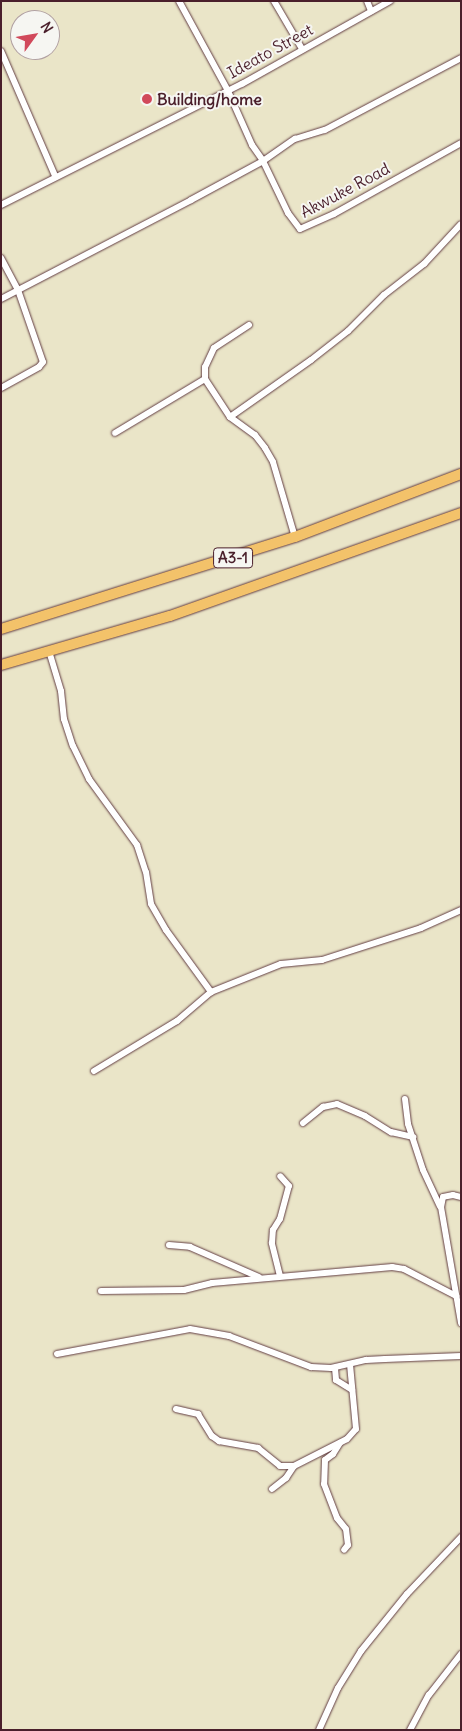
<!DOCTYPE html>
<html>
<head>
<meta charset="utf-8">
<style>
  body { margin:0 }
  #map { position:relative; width:462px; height:1731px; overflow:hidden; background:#eae5c8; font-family:Delius,sans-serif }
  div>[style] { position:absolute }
  .roads { filter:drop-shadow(0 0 1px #623d43) drop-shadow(0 0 1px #623d43) }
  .minor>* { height:6px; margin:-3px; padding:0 3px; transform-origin:3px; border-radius:3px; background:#fff }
  .trunk>* { height:10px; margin:-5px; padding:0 5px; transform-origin:5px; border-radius:5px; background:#f3c26a }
  .dots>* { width:14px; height:14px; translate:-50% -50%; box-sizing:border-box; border:2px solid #f6f6f2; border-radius:50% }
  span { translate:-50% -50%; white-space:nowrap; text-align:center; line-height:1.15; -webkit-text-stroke:4px #f6f6f2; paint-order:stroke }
  .shield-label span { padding:1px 4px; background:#f6f6f2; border:1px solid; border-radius:4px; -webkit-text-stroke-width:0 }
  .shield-label { font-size:15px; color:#4a1f2b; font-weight:700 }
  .street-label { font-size:16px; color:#4a1f2b }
  .poi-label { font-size:16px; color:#4a1f2b; font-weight:700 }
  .left { translate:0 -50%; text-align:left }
  .frame { position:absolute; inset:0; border:2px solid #4a1f2b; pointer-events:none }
  .north { position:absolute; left:10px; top:10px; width:50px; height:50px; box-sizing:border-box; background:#f6f6f2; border:1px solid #b1a0a2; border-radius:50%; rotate:58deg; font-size:14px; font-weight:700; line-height:20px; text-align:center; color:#4a1f2b }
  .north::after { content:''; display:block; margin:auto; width:18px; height:22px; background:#d1495b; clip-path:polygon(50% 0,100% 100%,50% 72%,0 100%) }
</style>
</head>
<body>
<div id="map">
  <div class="roads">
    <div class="minor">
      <i style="left:179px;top:1px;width:102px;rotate:61.4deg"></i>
      <i style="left:228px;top:91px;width:59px;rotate:66deg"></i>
      <i style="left:252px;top:145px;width:19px;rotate:55deg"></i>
      <i style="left:263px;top:161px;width:58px;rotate:64.3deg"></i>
      <i style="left:288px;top:213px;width:20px;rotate:53deg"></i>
      <i style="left:300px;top:229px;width:37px;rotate:-24deg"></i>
      <i style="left:334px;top:214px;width:145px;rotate:-29.2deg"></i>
      <i style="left:274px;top:1px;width:56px;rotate:59.7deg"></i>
      <i style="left:367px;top:1px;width:11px;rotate:68deg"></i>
      <i style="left:1px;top:51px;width:136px;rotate:66.6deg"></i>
      <i style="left:1px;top:205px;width:270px;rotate:-26.7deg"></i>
      <i style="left:242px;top:84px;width:170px;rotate:-29.3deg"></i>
      <i style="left:1px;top:258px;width:36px;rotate:62deg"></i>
      <i style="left:18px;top:290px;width:76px;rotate:70.9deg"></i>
      <i style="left:43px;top:362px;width:6px;rotate:129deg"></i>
      <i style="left:39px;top:367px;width:43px;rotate:151.1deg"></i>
      <i style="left:1px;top:299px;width:214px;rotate:-27.5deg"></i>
      <i style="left:191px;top:200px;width:82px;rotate:-28.4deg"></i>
      <i style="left:263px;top:161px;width:39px;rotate:-35deg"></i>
      <i style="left:295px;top:139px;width:31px;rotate:-17deg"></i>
      <i style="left:325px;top:130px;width:154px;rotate:-27.9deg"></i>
      <i style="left:249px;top:325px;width:42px;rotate:146.7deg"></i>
      <i style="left:214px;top:348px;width:21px;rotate:115deg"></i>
      <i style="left:205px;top:367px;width:12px;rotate:90deg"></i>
      <i style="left:205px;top:379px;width:45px;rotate:56.7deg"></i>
      <i style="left:230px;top:417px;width:31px;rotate:36deg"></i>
      <i style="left:255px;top:435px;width:16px;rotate:52deg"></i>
      <i style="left:265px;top:448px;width:16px;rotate:60deg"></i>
      <i style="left:273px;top:462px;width:78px;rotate:73.7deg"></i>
      <i style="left:230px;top:417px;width:99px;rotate:-35.1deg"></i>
      <i style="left:311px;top:360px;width:47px;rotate:-38.1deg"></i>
      <i style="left:348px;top:331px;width:51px;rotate:-45deg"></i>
      <i style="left:384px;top:295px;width:51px;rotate:-37.8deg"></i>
      <i style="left:424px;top:264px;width:54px;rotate:-47.2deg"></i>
      <i style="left:115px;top:433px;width:105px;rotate:-31deg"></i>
      <i style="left:49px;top:651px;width:42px;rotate:73.3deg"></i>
      <i style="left:61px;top:691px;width:28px;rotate:84deg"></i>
      <i style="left:64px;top:719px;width:28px;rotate:72deg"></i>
      <i style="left:73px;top:746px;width:37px;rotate:64deg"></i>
      <i style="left:89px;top:779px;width:82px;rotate:54deg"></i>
      <i style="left:137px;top:845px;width:28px;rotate:72deg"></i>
      <i style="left:146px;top:872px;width:32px;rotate:81deg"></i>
      <i style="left:151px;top:904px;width:30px;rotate:60deg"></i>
      <i style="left:166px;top:930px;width:77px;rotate:54deg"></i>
      <i style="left:94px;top:1071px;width:97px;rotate:-31.1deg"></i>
      <i style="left:177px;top:1021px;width:45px;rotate:-40.5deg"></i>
      <i style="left:211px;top:992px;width:75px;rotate:-21.8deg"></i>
      <i style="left:281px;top:964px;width:41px;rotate:-5.6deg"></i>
      <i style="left:322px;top:960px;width:104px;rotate:-17.9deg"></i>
      <i style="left:421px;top:928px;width:44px;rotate:-24.2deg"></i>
      <i style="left:405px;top:1099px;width:25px;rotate:83deg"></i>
      <i style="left:408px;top:1124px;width:48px;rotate:71.9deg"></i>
      <i style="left:423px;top:1170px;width:40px;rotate:65deg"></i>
      <i style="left:303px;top:1123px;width:26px;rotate:-39deg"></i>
      <i style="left:323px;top:1107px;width:14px;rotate:-12deg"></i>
      <i style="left:337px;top:1104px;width:30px;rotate:23deg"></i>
      <i style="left:365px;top:1116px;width:31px;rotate:32deg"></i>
      <i style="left:391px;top:1132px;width:23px;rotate:13deg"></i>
      <i style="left:461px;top:1197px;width:8px;rotate:-166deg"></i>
      <i style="left:453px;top:1195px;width:10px;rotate:169deg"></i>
      <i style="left:443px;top:1197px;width:10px;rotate:101deg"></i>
      <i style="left:441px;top:1207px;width:118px;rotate:80.2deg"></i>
      <i style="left:169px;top:1245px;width:21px;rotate:5deg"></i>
      <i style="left:190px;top:1247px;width:75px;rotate:23.5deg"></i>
      <i style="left:280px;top:1276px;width:34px;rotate:-104deg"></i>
      <i style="left:272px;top:1243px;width:13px;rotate:-86deg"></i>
      <i style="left:273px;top:1230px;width:13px;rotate:-58deg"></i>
      <i style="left:280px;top:1219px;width:34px;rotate:-75deg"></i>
      <i style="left:289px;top:1186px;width:13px;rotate:-132deg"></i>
      <i style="left:101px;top:1291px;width:83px;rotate:-0.7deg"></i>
      <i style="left:184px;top:1290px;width:29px;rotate:-14deg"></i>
      <i style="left:212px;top:1283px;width:181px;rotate:-5.1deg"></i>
      <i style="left:392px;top:1267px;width:12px;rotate:9deg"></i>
      <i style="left:404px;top:1269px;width:59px;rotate:27.4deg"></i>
      <i style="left:57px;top:1354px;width:135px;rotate:-10.6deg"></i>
      <i style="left:190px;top:1329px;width:40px;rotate:10deg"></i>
      <i style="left:229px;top:1336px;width:88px;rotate:20.7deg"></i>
      <i style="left:311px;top:1367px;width:20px;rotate:3deg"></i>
      <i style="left:331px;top:1368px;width:36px;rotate:-13deg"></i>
      <i style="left:366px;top:1360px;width:19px;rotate:-3deg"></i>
      <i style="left:385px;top:1359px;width:76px;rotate:-2.3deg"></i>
      <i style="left:335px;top:1368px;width:12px;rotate:85deg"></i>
      <i style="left:336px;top:1380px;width:19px;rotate:32deg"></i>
      <i style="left:176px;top:1409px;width:23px;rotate:13deg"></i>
      <i style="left:198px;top:1414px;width:26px;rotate:58deg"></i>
      <i style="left:212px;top:1436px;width:9px;rotate:36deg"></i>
      <i style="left:219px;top:1441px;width:40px;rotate:10deg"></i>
      <i style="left:258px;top:1448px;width:28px;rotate:39deg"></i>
      <i style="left:280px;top:1466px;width:14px"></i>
      <i style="left:294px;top:1466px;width:59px;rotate:-27deg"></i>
      <i style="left:347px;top:1439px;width:13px;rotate:-48deg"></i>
      <i style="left:356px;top:1429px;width:65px;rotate:-95.3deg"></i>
      <i style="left:340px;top:1443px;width:13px;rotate:122deg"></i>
      <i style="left:333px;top:1454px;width:10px;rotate:143deg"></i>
      <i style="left:325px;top:1460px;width:24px;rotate:92deg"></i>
      <i style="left:324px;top:1484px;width:36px;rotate:69deg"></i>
      <i style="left:337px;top:1518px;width:14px;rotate:51deg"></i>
      <i style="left:346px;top:1529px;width:16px;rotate:83deg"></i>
      <i style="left:348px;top:1545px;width:6px;rotate:129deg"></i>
      <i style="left:272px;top:1489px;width:18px;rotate:-38deg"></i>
      <i style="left:286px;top:1478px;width:14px;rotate:-56deg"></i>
      <i style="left:319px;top:1730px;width:46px;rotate:-65.7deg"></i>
      <i style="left:338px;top:1688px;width:44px;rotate:-58.1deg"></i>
      <i style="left:361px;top:1651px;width:73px;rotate:-51.1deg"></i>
      <i style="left:407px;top:1594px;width:79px;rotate:-46.5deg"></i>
      <i style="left:410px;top:1730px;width:40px;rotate:-62deg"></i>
      <i style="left:429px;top:1695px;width:52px;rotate:-52deg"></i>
    </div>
    <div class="trunk">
      <i style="left:1px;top:629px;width:308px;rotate:-17.4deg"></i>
      <i style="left:295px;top:537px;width:178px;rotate:-20.8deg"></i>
      <i style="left:1px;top:665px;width:176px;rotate:-16.2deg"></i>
      <i style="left:170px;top:616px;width:309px;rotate:-19.5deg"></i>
    </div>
  </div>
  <div class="dots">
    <i style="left:147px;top:99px;background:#d1495b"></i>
  </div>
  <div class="shield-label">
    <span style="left:233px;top:558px">A3-1</span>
  </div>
  <div class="street-label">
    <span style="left:270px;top:51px;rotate:-29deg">Ideato Street</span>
    <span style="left:345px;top:190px;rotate:-28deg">Akwuke Road</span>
  </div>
  <div class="poi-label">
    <span class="left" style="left:157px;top:99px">Building/home</span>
  </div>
  <div class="frame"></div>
  <div class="north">N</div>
</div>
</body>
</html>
